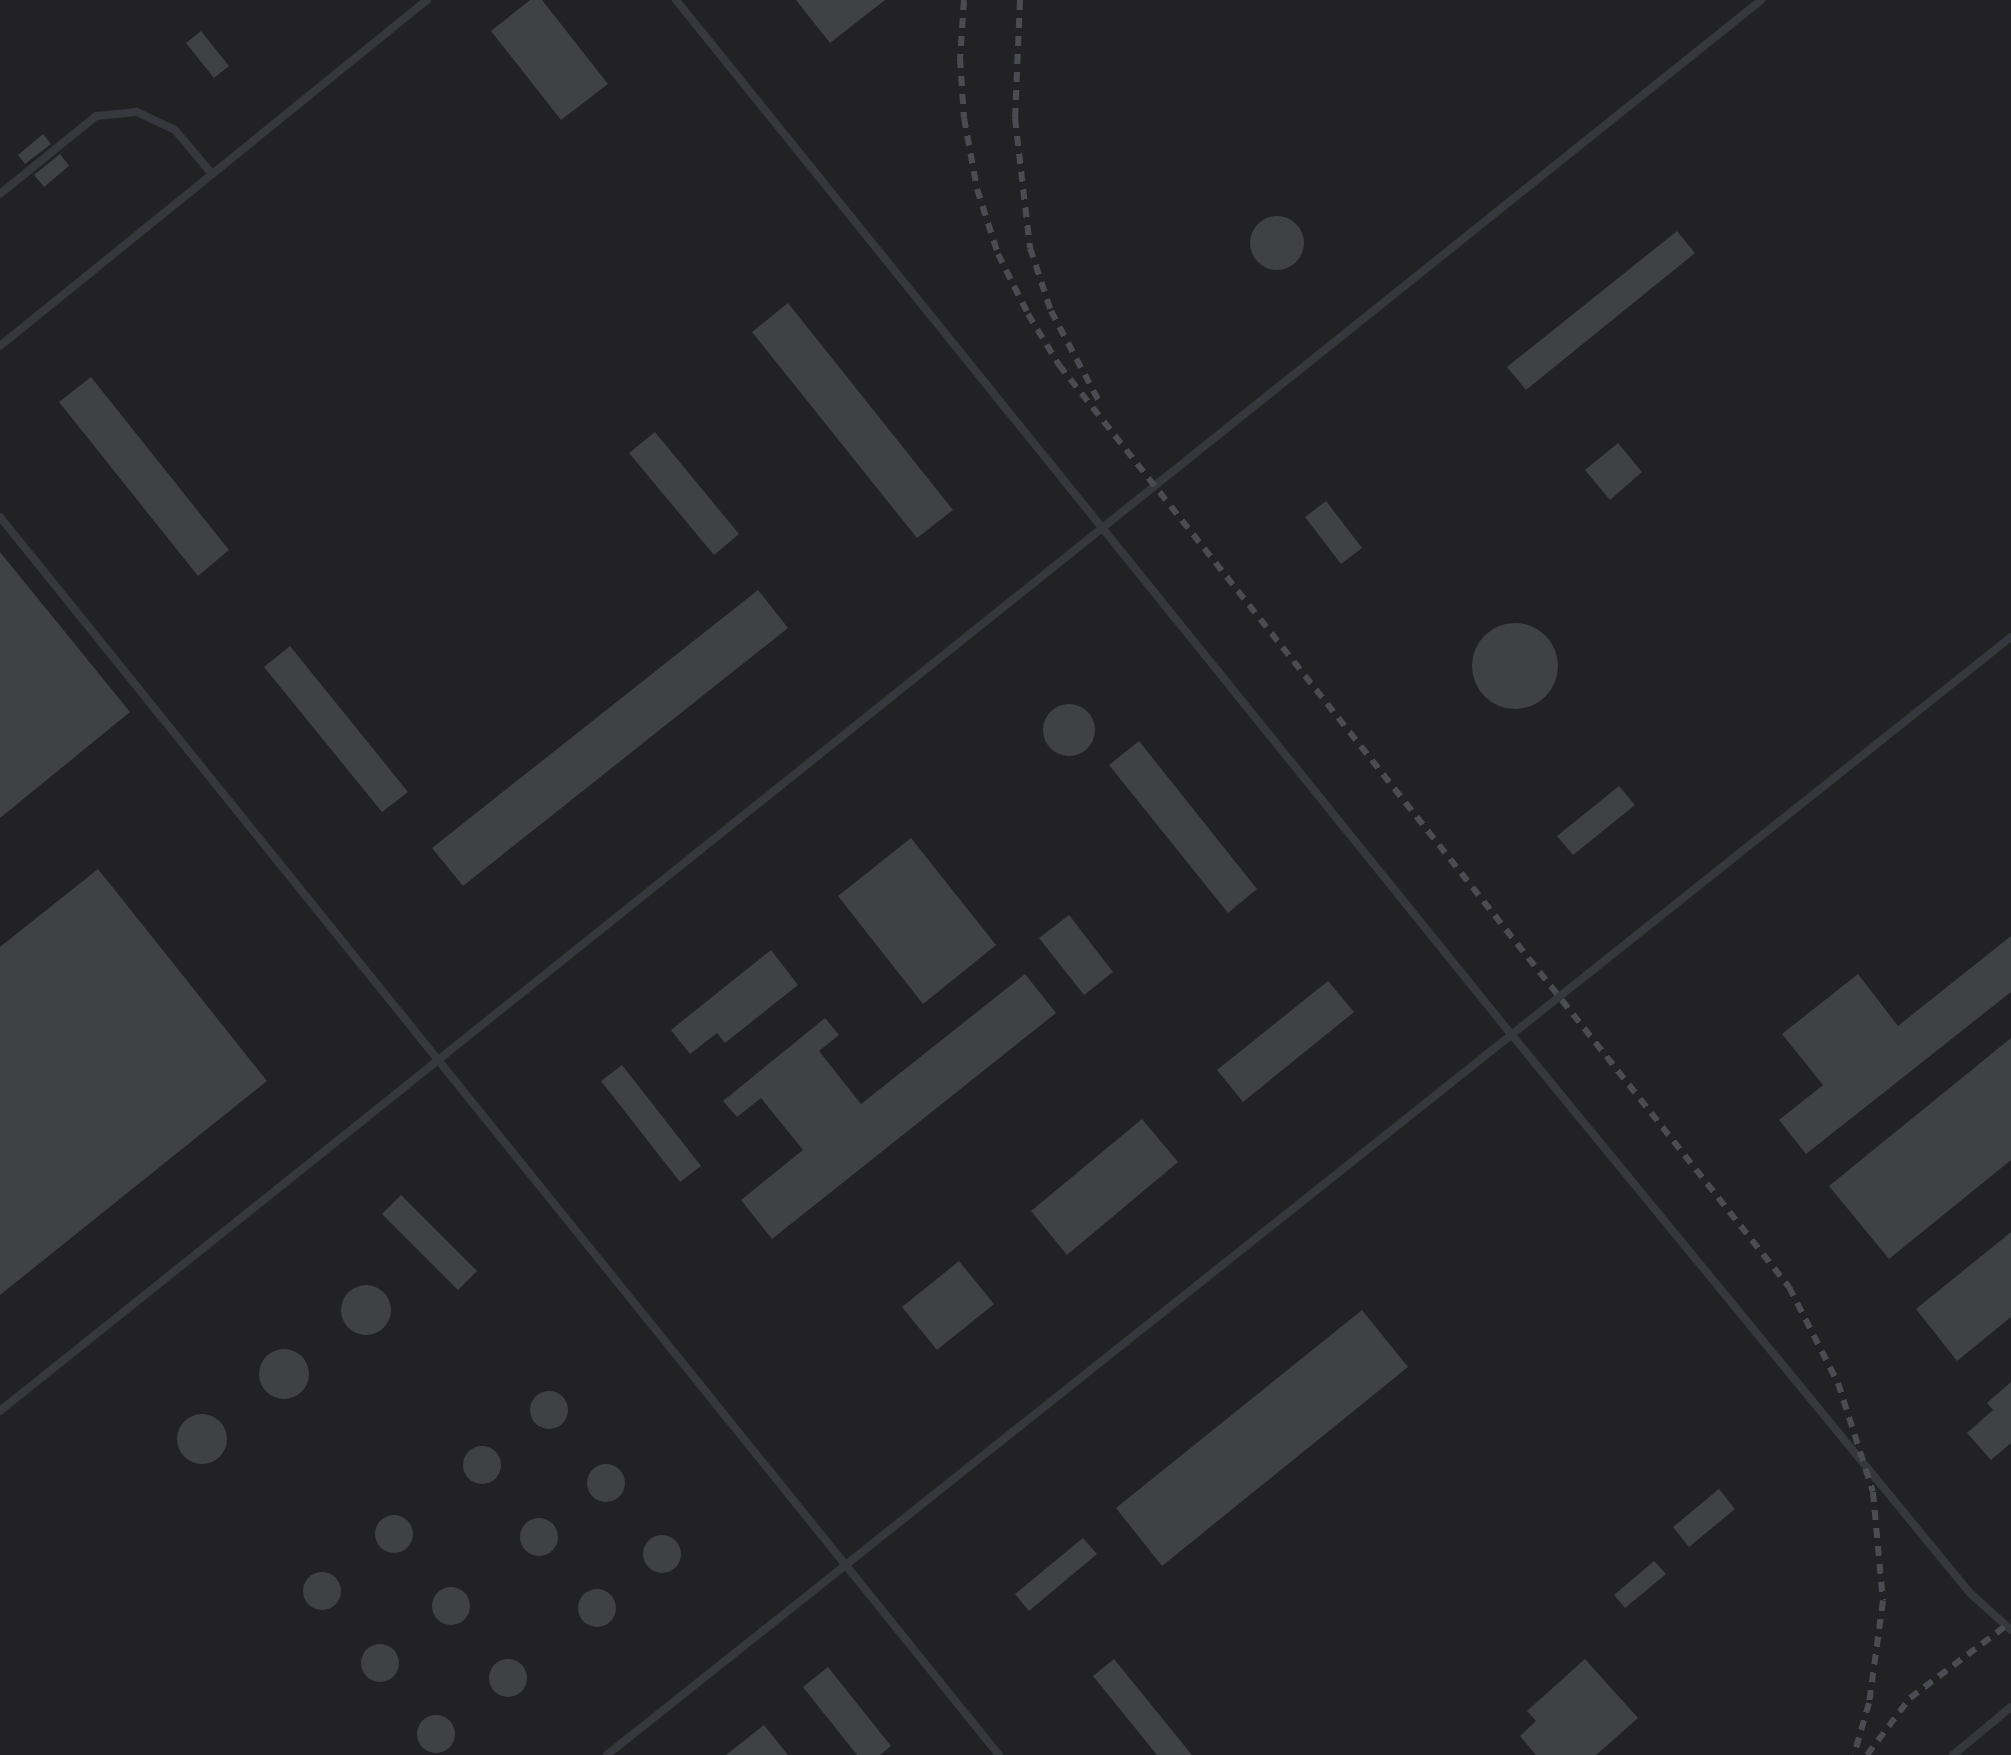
<!DOCTYPE html>
<html>
<head>
<meta charset="utf-8">
<style>
  body { margin:0 }
  #map { position:relative; width:2011px; height:1755px; overflow:hidden; background:#161618; font-family:"Sofia Sans Condensed",sans-serif }
  div>[style] { position:absolute }
  .built>* { inset:0; background:#222225 }
  .building>* { inset:0; background:#404145 }
  .round { border-radius:50% }
  .service>* { height:8px; margin:-4px; padding:0 4px; transform-origin:4px; border-radius:4px; background:#37383d }
  .rail>* { height:6px; margin-top:-3px; transform-origin:0; background:repeating-linear-gradient(90deg,#4a4c52 0 10px,transparent 0 18px) }
  span { translate:-50% -50%; white-space:nowrap; text-align:center; line-height:1.15; -webkit-text-stroke:6px #111113; paint-order:stroke }
</style>
</head>
<body>
<div id="map">
  <div class="built">
    <i style="clip-path:polygon(0 0,2011px 0,2011px 1755px,0 1755px)"></i>
  </div>
  <div class="building">
    <i style="clip-path:polygon(530px 0,542px 0,608px 84px,561px 120px,491px 31px)"></i>
    <i style="clip-path:polygon(796px 0,885px 0,830px 43px)"></i>
    <i style="clip-path:polygon(201px 31px,229px 66px,214px 78px,186px 43px)"></i>
    <i style="clip-path:polygon(43px 134px,51px 144px,25px 164px,18px 155px)"></i>
    <i style="clip-path:polygon(60px 154px,69px 166px,44px 187px,34px 175px)"></i>
    <i class="round" style="left:1250px;top:216px;width:54px;height:54px"></i>
    <i style="clip-path:polygon(1677px 231px,1695px 253px,1526px 390px,1507px 367px)"></i>
    <i style="clip-path:polygon(788px 303px,953px 510px,917px 538px,752px 332px)"></i>
    <i style="clip-path:polygon(91px 377px,229px 550px,198px 576px,59px 402px)"></i>
    <i style="clip-path:polygon(655px 432px,739px 534px,714px 555px,629px 453px)"></i>
    <i style="clip-path:polygon(1618px 443px,1642px 472px,1610px 500px,1585px 470px)"></i>
    <i style="clip-path:polygon(1326px 501px,1362px 548px,1341px 564px,1305px 517px)"></i>
    <i style="clip-path:polygon(0 552px,130px 712px,0 818px)"></i>
    <i style="clip-path:polygon(758px 590px,788px 628px,463px 886px,432px 848px)"></i>
    <i class="round" style="left:1472px;top:623px;width:86px;height:86px"></i>
    <i style="clip-path:polygon(290px 646px,408px 792px,382px 812px,264px 667px)"></i>
    <i class="round" style="left:1043px;top:704px;width:52px;height:52px"></i>
    <i style="clip-path:polygon(1139px 741px,1257px 889px,1228px 913px,1109px 765px)"></i>
    <i style="clip-path:polygon(1619px 786px,1635px 805px,1573px 855px,1557px 836px)"></i>
    <i style="clip-path:polygon(911px 838px,996px 945px,923px 1004px,838px 896px)"></i>
    <i style="clip-path:polygon(98px 869px,267px 1081px,0 1295px,0 947px)"></i>
    <i style="clip-path:polygon(1069px 915px,1113px 972px,1084px 995px,1039px 938px)"></i>
    <i style="clip-path:polygon(2011px 936px,2011px 992px,1806px 1154px,1779px 1120px,1823px 1085px,1782px 1034px,1858px 974px,1898px 1026px)"></i>
    <i style="clip-path:polygon(771px 950px,798px 985px,725px 1043px,717px 1033px,690px 1054px,671px 1030px)"></i>
    <i style="clip-path:polygon(1025px 974px,1056px 1013px,772px 1239px,741px 1200px,803px 1150px,761px 1098px,737px 1117px,723px 1101px,825px 1018px,839px 1035px,819px 1051px,861px 1104px)"></i>
    <i style="clip-path:polygon(1328px 981px,1354px 1012px,1243px 1102px,1217px 1070px)"></i>
    <i style="clip-path:polygon(2011px 1038px,2011px 1160px,1889px 1259px,1829px 1186px)"></i>
    <i style="clip-path:polygon(622px 1065px,701px 1166px,680px 1182px,601px 1081px)"></i>
    <i style="clip-path:polygon(1142px 1119px,1178px 1162px,1067px 1255px,1031px 1211px)"></i>
    <i style="clip-path:polygon(401px 1195px,477px 1271px,458px 1290px,382px 1214px)"></i>
    <i style="clip-path:polygon(2011px 1232px,2011px 1317px,1957px 1361px,1916px 1309px)"></i>
    <i style="clip-path:polygon(959px 1261px,994px 1304px,937px 1350px,902px 1307px)"></i>
    <i class="round" style="left:341px;top:1285px;width:50px;height:50px"></i>
    <i style="clip-path:polygon(1362px 1310px,1408px 1367px,1162px 1566px,1116px 1508px)"></i>
    <i class="round" style="left:259px;top:1349px;width:50px;height:50px"></i>
    <i style="clip-path:polygon(2011px 1382px,2011px 1443px,1991px 1460px,1967px 1433px,1993px 1410px,1987px 1403px)"></i>
    <i class="round" style="left:530px;top:1391px;width:38px;height:38px"></i>
    <i class="round" style="left:177px;top:1414px;width:50px;height:50px"></i>
    <i class="round" style="left:463px;top:1446px;width:38px;height:38px"></i>
    <i class="round" style="left:587px;top:1464px;width:38px;height:38px"></i>
    <i style="clip-path:polygon(1719px 1489px,1735px 1509px,1689px 1547px,1673px 1527px)"></i>
    <i class="round" style="left:375px;top:1515px;width:38px;height:38px"></i>
    <i class="round" style="left:520px;top:1518px;width:38px;height:38px"></i>
    <i class="round" style="left:643px;top:1535px;width:38px;height:38px"></i>
    <i style="clip-path:polygon(1083px 1538px,1097px 1554px,1029px 1611px,1015px 1594px)"></i>
    <i style="clip-path:polygon(1654px 1561px,1666px 1574px,1625px 1608px,1614px 1595px)"></i>
    <i class="round" style="left:303px;top:1572px;width:38px;height:38px"></i>
    <i class="round" style="left:432px;top:1587px;width:38px;height:38px"></i>
    <i class="round" style="left:578px;top:1589px;width:38px;height:38px"></i>
    <i class="round" style="left:361px;top:1644px;width:38px;height:38px"></i>
    <i style="clip-path:polygon(1114px 1659px,1192px 1755px,1157px 1755px,1093px 1676px)"></i>
    <i style="clip-path:polygon(1585px 1659px,1638px 1718px,1596px 1755px,1536px 1755px,1520px 1736px,1536px 1721px,1527px 1711px)"></i>
    <i class="round" style="left:489px;top:1659px;width:38px;height:38px"></i>
    <i style="clip-path:polygon(828px 1667px,891px 1746px,880px 1755px,857px 1755px,803px 1687px)"></i>
    <i class="round" style="left:417px;top:1715px;width:38px;height:38px"></i>
    <i style="clip-path:polygon(764px 1725px,788px 1755px,726px 1755px)"></i>
  </div>
  <div class="service">
    <i style="left:676px;top:0;width:1329px;rotate:51.08deg"></i>
    <i style="left:1511px;top:1034px;width:723px;rotate:50.61deg"></i>
    <i style="left:1970px;top:1593px;width:55px;rotate:42.1deg"></i>
    <i style="left:0;top:194px;width:124px;rotate:-39.1deg"></i>
    <i style="left:96px;top:116px;width:41px;rotate:-5.6deg"></i>
    <i style="left:137px;top:112px;width:42px;rotate:25.3deg"></i>
    <i style="left:175px;top:130px;width:57px;rotate:49.9deg"></i>
    <i style="left:0;top:346px;width:550px;rotate:-39.02deg"></i>
    <i style="left:0;top:517px;width:1591px;rotate:51.1deg"></i>
    <i style="left:0;top:1411px;width:2257px;rotate:-38.7deg"></i>
    <i style="left:607px;top:1755px;width:1795px;rotate:-38.53deg"></i>
    <i style="left:1953px;top:1755px;width:75px;rotate:-39.6deg"></i>
  </div>
  <div class="rail">
    <i style="left:964px;top:0;width:58px;rotate:93.9deg"></i>
    <i style="left:960px;top:58px;width:60px;rotate:86.2deg"></i>
    <i style="left:964px;top:118px;width:72px;rotate:79.6deg"></i>
    <i style="left:977px;top:189px;width:68px;rotate:72.1deg"></i>
    <i style="left:998px;top:254px;width:67px;rotate:63.4deg"></i>
    <i style="left:1028px;top:314px;width:60px;rotate:58.7deg"></i>
    <i style="left:1059px;top:365px;width:1176px;rotate:51.63deg"></i>
    <i style="left:1789px;top:1287px;width:108px;rotate:63deg"></i>
    <i style="left:1838px;top:1383px;width:114px;rotate:72.2deg"></i>
    <i style="left:1873px;top:1492px;width:109px;rotate:84.8deg"></i>
    <i style="left:1883px;top:1601px;width:103px;rotate:97.8deg"></i>
    <i style="left:1869px;top:1703px;width:54px;rotate:106.1deg"></i>
    <i style="left:1020px;top:0;width:118px;rotate:92.4deg"></i>
    <i style="left:1015px;top:118px;width:131px;rotate:83.4deg"></i>
    <i style="left:1030px;top:248px;width:66px;rotate:71.6deg"></i>
    <i style="left:1051px;top:311px;width:104px;rotate:62deg"></i>
    <i style="left:1867px;top:1755px;width:71px;rotate:-53deg"></i>
    <i style="left:1910px;top:1698px;width:126px;rotate:-37deg"></i>
  </div>
</div>
</body>
</html>
